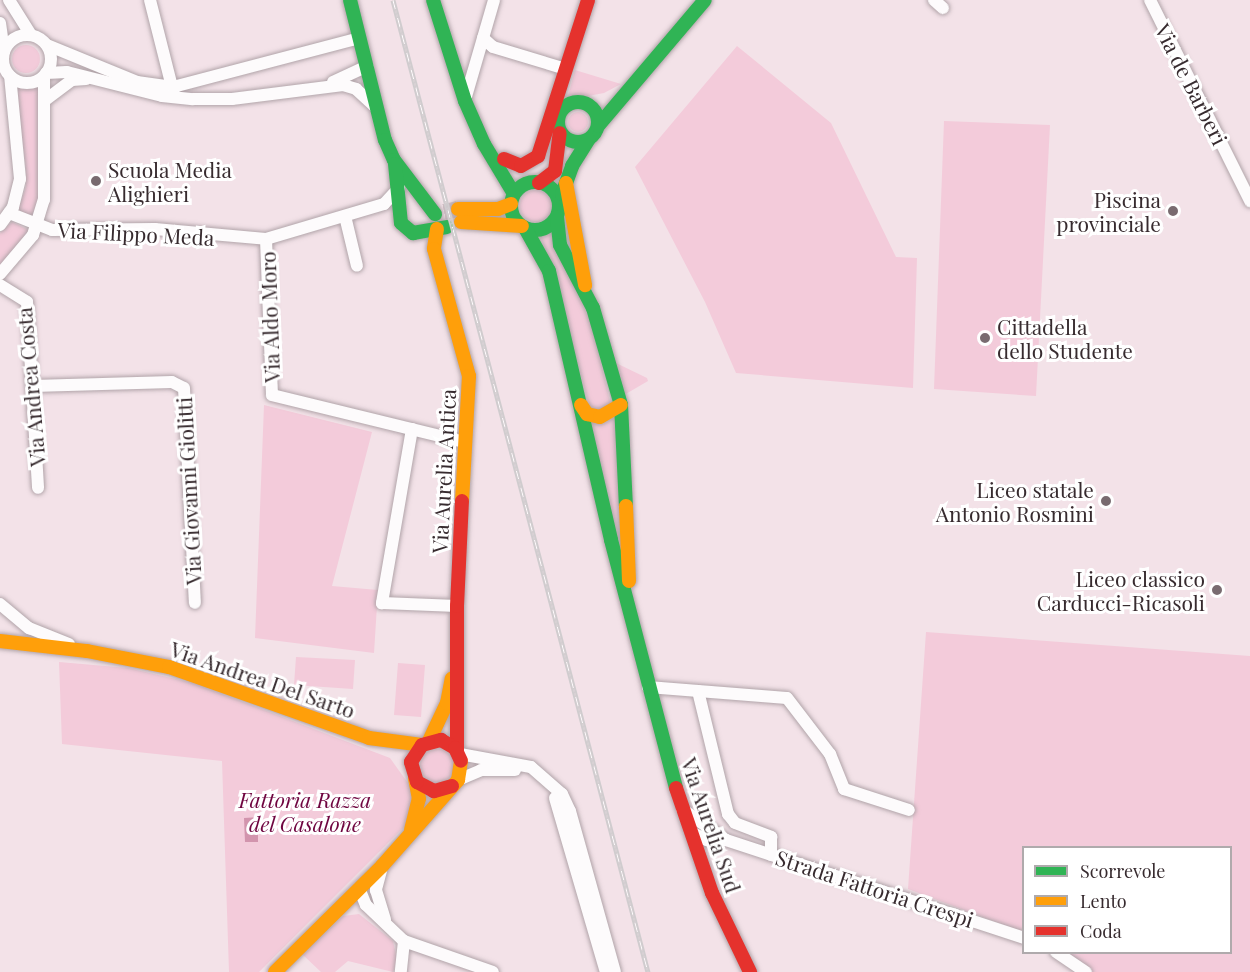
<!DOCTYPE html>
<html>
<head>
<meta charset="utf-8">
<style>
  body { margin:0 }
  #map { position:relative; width:1250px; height:972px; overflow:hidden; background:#f3e2e8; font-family:"Playfair Display",serif }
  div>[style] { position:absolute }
  .green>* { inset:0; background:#f3cbda }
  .round { border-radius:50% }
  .water>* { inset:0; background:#d294ad }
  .secondary-tunnel>* { height:16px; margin-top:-8px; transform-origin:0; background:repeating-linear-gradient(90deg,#cdbdc3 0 16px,transparent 0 24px) }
  .roads { filter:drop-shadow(0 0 2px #b1a4a9) drop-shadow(0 0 2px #b1a4a9) }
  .street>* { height:12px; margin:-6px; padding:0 6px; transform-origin:6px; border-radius:6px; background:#fdfbfc }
  .street>.ring { margin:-6px; padding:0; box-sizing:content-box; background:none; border:12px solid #fdfbfc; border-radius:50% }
  .fast>* { height:14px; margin:-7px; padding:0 7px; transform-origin:7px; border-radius:7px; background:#30b455 }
  .fast>.ring { margin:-7px; padding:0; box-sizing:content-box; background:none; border:14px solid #30b455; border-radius:50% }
  .slow>* { height:14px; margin:-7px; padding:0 7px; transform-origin:7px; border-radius:7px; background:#ff9f0a }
  .jam>* { height:14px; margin:-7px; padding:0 7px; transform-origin:7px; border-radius:7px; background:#e5322d }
  .rail>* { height:5px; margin-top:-2.5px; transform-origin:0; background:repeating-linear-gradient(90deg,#fff 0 9px,#d0ccce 0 18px); box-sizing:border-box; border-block:2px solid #d0ccce }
  .dots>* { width:16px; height:16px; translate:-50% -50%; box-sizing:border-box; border:3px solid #fff; border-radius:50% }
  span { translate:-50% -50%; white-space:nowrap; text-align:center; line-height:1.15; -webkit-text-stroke:6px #fff; paint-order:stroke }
  .street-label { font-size:21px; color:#372b2f }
  .poi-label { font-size:21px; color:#372b2f }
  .left { translate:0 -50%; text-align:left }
  .right { translate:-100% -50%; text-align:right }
  .park-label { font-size:21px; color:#6f0540; font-style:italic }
  .legend { position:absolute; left:1022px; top:846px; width:210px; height:108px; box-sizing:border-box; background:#fff; border:2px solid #afaaac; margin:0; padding:8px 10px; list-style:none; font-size:18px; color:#372b2f }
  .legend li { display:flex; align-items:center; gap:12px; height:30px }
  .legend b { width:30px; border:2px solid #afaaac }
</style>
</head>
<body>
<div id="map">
  <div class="green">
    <i class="round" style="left:12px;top:45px;width:28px;height:28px"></i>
    <i style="clip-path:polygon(737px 46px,831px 123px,896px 257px,917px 258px,913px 388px,736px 373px,705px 302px,635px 167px)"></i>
    <i style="clip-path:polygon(575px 70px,621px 84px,604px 93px,567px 100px)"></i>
    <i style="clip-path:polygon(16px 86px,39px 86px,38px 204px,34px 216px,17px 213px,26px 187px,26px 169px)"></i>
    <i class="round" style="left:568px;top:112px;width:20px;height:20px"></i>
    <i style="clip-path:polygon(944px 121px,1050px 125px,1036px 396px,934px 389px)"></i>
    <i class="round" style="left:520px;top:190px;width:32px;height:32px"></i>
    <i style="clip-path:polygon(12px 222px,29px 230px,0 268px,0 233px)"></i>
    <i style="clip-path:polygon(553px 232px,593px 329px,610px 402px,606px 412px,590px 407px,541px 237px)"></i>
    <i style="clip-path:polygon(616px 363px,647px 378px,648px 381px,624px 395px)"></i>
    <i style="clip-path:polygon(264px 405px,372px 432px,332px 586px,378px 590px,374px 653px,255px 638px)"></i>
    <i style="clip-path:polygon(617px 416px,623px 559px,588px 421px,603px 424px)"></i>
    <i style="clip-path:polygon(926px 632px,1250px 656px,1250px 972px,1092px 972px,1064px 953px,1230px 952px,1230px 848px,1024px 848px,1023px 932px,908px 889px)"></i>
    <i style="clip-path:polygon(296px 657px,355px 660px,353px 689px,294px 685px)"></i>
    <i style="clip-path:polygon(59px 662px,128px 668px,193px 683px,390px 758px,410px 786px,412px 802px,406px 825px,259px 972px,229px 972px,222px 761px,62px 744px)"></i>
    <i style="clip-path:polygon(398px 663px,425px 665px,421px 717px,394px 715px)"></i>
    <i class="round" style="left:420px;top:749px;width:34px;height:34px"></i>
    <i style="clip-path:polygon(359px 914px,393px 941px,397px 960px,393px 972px,348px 961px,335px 972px,321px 972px,302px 954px,343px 916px)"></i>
  </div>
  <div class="water">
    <i style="clip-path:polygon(258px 817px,258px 842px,245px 842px,244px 818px)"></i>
  </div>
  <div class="secondary-tunnel">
    <i style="left:444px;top:212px;width:14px;rotate:-12deg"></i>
  </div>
  <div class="roads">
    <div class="street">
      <i style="left:9px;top:0;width:41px;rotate:57.8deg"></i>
      <i style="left:150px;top:0;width:98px;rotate:75.8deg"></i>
      <i style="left:934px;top:0;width:12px;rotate:42deg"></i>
      <i style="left:1150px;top:0;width:225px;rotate:63.5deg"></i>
      <i style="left:0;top:23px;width:29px;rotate:82deg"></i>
      <i class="ring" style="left:3px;top:35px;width:36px;height:36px"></i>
      <i style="left:483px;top:38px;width:13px;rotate:42deg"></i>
      <i style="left:493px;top:47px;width:76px;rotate:16.8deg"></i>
      <i style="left:47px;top:45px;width:97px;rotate:22.3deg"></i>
      <i style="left:137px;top:82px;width:36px;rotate:8deg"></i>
      <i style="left:173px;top:87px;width:193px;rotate:-14.7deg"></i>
      <i style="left:46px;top:73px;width:21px;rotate:-3deg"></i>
      <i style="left:67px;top:72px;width:98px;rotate:14.2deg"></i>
      <i style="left:162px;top:96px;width:31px;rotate:6deg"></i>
      <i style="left:193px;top:99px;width:39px"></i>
      <i style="left:232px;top:99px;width:112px;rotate:-7.2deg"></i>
      <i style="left:343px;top:85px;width:14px;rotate:17deg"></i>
      <i style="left:356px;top:89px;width:26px;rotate:43deg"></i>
      <i style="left:333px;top:82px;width:38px;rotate:-25deg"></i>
      <i style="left:465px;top:100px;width:104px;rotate:-73.8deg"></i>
      <i style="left:44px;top:101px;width:35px;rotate:-37deg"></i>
      <i style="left:72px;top:80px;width:14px;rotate:-4deg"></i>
      <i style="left:9px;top:213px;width:46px;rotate:21.6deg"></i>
      <i style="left:52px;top:230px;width:103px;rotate:-0.6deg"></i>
      <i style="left:155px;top:229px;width:111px;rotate:5.1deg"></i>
      <i style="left:266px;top:239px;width:123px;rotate:-16.5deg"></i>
      <i style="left:384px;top:204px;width:22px;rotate:-47deg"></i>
      <i style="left:345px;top:216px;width:51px;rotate:76.5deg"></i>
      <i style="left:0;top:225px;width:22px;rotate:-54deg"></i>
      <i style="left:13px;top:207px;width:29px;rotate:-76deg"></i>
      <i style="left:20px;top:179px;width:103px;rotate:-95.5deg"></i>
      <i style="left:266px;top:239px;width:156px;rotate:87.8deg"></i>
      <i style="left:272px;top:395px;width:199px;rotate:13.7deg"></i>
      <i style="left:0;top:274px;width:51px;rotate:-49.8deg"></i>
      <i style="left:33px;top:235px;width:37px;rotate:-73deg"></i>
      <i style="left:44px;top:200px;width:124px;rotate:-90deg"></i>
      <i style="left:0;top:285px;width:32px;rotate:32deg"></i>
      <i style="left:27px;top:302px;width:186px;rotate:86.6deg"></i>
      <i style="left:33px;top:386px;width:139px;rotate:-1.6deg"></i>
      <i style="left:172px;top:382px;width:13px;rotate:27deg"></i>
      <i style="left:184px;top:388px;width:215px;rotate:87.1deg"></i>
      <i style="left:412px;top:429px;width:177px;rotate:99.8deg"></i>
      <i style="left:382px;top:603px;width:75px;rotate:2.3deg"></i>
      <i style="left:0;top:604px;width:38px;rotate:40deg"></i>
      <i style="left:29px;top:628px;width:43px;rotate:21.8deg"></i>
      <i style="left:648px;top:687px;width:139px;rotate:4.5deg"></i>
      <i style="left:787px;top:698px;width:71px;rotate:52.5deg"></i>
      <i style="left:830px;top:754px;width:38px;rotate:68deg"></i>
      <i style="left:844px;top:789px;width:68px;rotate:17.9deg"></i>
      <i style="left:698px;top:691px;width:127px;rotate:76.3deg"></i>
      <i style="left:728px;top:814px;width:11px;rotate:52deg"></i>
      <i style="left:735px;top:823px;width:39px;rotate:21deg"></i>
      <i style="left:771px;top:837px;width:18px;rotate:90deg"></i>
      <i style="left:460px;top:754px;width:72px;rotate:10.4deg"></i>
      <i style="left:531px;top:767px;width:41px;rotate:41.1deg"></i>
      <i style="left:562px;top:794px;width:19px;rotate:65deg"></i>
      <i style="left:570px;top:811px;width:167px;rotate:74.4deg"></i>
      <i style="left:458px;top:780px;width:25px;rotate:-23deg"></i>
      <i style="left:481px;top:770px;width:34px"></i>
      <i style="left:555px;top:798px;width:181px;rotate:73.7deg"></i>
      <i style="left:682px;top:809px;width:54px;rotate:35.2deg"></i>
      <i style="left:726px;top:840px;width:314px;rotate:18.2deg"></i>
      <i style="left:691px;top:832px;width:18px;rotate:27deg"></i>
      <i style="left:707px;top:840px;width:19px"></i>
      <i style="left:382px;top:867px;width:24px;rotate:105deg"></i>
      <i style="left:376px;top:890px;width:31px;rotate:73deg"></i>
      <i style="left:359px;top:888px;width:18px;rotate:68deg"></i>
      <i style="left:366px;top:905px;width:52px;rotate:43.5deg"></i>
      <i style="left:404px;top:941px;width:31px;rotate:96deg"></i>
      <i style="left:404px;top:941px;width:94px;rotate:19.2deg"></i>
      <i style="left:1056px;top:952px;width:36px;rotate:34deg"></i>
    </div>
    <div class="fast">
      <i style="left:350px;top:0;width:144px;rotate:76deg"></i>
      <i style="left:385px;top:140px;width:22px;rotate:66deg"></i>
      <i style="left:394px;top:160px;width:68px;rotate:52.8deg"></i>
      <i style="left:433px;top:0;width:106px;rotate:72.4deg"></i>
      <i style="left:465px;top:101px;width:47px;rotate:66.2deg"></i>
      <i style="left:484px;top:144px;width:58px;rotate:59deg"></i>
      <i class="ring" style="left:558px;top:102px;width:26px;height:26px"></i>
      <i style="left:598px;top:126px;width:165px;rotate:-49.7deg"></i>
      <i style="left:395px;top:164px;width:59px;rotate:84.2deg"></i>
      <i style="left:401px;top:223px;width:16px;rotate:40deg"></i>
      <i style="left:413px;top:233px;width:34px;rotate:-10deg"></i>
      <i class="ring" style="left:511px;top:182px;width:34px;height:34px"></i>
      <i style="left:562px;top:194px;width:30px;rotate:-70deg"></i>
      <i style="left:572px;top:166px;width:31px;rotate:-58deg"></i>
      <i style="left:557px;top:217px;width:28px;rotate:84deg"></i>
      <i style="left:560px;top:245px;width:71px;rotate:62.4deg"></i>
      <i style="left:593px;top:308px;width:101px;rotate:73.9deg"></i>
      <i style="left:621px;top:405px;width:101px;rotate:87.2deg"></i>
      <i style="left:525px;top:228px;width:49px;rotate:60.8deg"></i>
      <i style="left:549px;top:271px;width:276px;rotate:77deg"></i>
      <i style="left:611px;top:540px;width:256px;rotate:75.3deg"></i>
    </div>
    <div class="slow">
      <i style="left:566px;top:183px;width:104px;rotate:79.4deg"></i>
      <i style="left:458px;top:209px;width:40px"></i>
      <i style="left:498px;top:209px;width:14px;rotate:-21deg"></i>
      <i style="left:461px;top:222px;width:61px;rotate:3.8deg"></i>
      <i style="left:437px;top:229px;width:20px;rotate:99deg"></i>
      <i style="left:434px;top:249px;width:132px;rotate:74.6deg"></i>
      <i style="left:469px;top:376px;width:125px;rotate:93.2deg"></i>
      <i style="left:581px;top:405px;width:11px;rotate:56deg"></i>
      <i style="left:587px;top:414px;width:13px;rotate:13deg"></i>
      <i style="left:600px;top:417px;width:24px;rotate:-30deg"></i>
      <i style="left:626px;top:506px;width:75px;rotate:87.7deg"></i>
      <i style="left:0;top:641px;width:88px;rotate:6.6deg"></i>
      <i style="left:87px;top:651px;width:84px;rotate:11deg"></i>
      <i style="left:169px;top:667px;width:212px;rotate:19.5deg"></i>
      <i style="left:369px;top:738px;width:53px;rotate:7.5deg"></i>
      <i style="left:429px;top:741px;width:42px;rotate:-64.7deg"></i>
      <i style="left:447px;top:703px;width:25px;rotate:-79deg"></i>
      <i style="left:411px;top:830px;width:32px;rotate:-76deg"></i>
      <i style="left:419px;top:799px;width:21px;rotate:-101deg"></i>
      <i style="left:275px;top:972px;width:151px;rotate:-44.7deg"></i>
      <i style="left:382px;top:866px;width:115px;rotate:-48.5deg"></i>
      <i style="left:458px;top:780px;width:19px;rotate:-81deg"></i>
    </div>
    <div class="jam">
      <i style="left:504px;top:159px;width:18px;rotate:22deg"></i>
      <i style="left:521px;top:166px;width:20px;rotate:-30deg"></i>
      <i style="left:538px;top:156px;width:164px;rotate:-72.2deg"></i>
      <i style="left:539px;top:183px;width:20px;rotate:-37deg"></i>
      <i style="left:555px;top:171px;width:38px;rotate:-83deg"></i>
      <i style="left:457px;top:751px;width:145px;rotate:-90deg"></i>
      <i style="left:457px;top:606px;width:105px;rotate:-87.3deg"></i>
      <i style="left:452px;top:786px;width:19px;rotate:164deg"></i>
      <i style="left:434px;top:791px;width:19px;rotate:-152deg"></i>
      <i style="left:417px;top:782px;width:21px;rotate:-107deg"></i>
      <i style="left:411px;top:762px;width:20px;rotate:-57deg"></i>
      <i style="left:422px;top:745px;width:20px;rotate:-15deg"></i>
      <i style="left:441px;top:740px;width:16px;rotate:30deg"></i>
      <i style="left:455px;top:748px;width:14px;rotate:65deg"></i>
      <i style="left:676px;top:788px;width:111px;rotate:71.1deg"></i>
      <i style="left:712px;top:893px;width:88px;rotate:64.3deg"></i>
    </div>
  </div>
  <div class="rail">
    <i style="left:393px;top:0;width:1005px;rotate:75.3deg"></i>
  </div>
  <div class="dots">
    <i style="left:96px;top:181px;background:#796b70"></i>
    <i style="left:1173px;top:211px;background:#796b70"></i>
    <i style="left:985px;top:338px;background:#796b70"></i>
    <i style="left:1106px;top:501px;background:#796b70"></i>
    <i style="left:1217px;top:590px;background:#796b70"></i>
  </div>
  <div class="street-label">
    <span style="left:1192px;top:84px;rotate:63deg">Via de Barberi</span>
    <span style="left:136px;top:233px;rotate:3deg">Via Filippo Meda</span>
    <span style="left:269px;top:317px;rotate:-92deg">Via Aldo Moro</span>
    <span style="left:30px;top:387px;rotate:-95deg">Via Andrea Costa</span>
    <span style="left:443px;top:471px;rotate:-87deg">Via Aurelia Antica</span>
    <span style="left:188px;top:491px;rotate:-93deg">Via Giovanni Giolitti</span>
    <span style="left:263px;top:679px;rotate:19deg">Via Andrea Del Sarto</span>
    <span style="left:712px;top:825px;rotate:71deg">Via Aurelia Sud</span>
    <span style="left:875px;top:888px;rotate:18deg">Strada Fattoria Crespi</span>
  </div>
  <div class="poi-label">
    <span class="left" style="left:108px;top:181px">Scuola Media<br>Alighieri</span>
    <span class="right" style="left:1161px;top:211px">Piscina<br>provinciale</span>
    <span class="left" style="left:997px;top:338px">Cittadella<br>dello Studente</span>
    <span class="right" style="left:1094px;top:501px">Liceo statale<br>Antonio Rosmini</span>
    <span class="right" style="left:1205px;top:590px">Liceo classico<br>Carducci-Ricasoli</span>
  </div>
  <div class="park-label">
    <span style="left:305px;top:811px">Fattoria Razza<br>del Casalone</span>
  </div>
  <ul class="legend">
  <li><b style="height:8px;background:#30b455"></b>Scorrevole</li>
  <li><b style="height:8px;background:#ff9f0a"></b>Lento</li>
  <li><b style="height:8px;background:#e5322d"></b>Coda</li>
  </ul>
</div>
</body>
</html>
